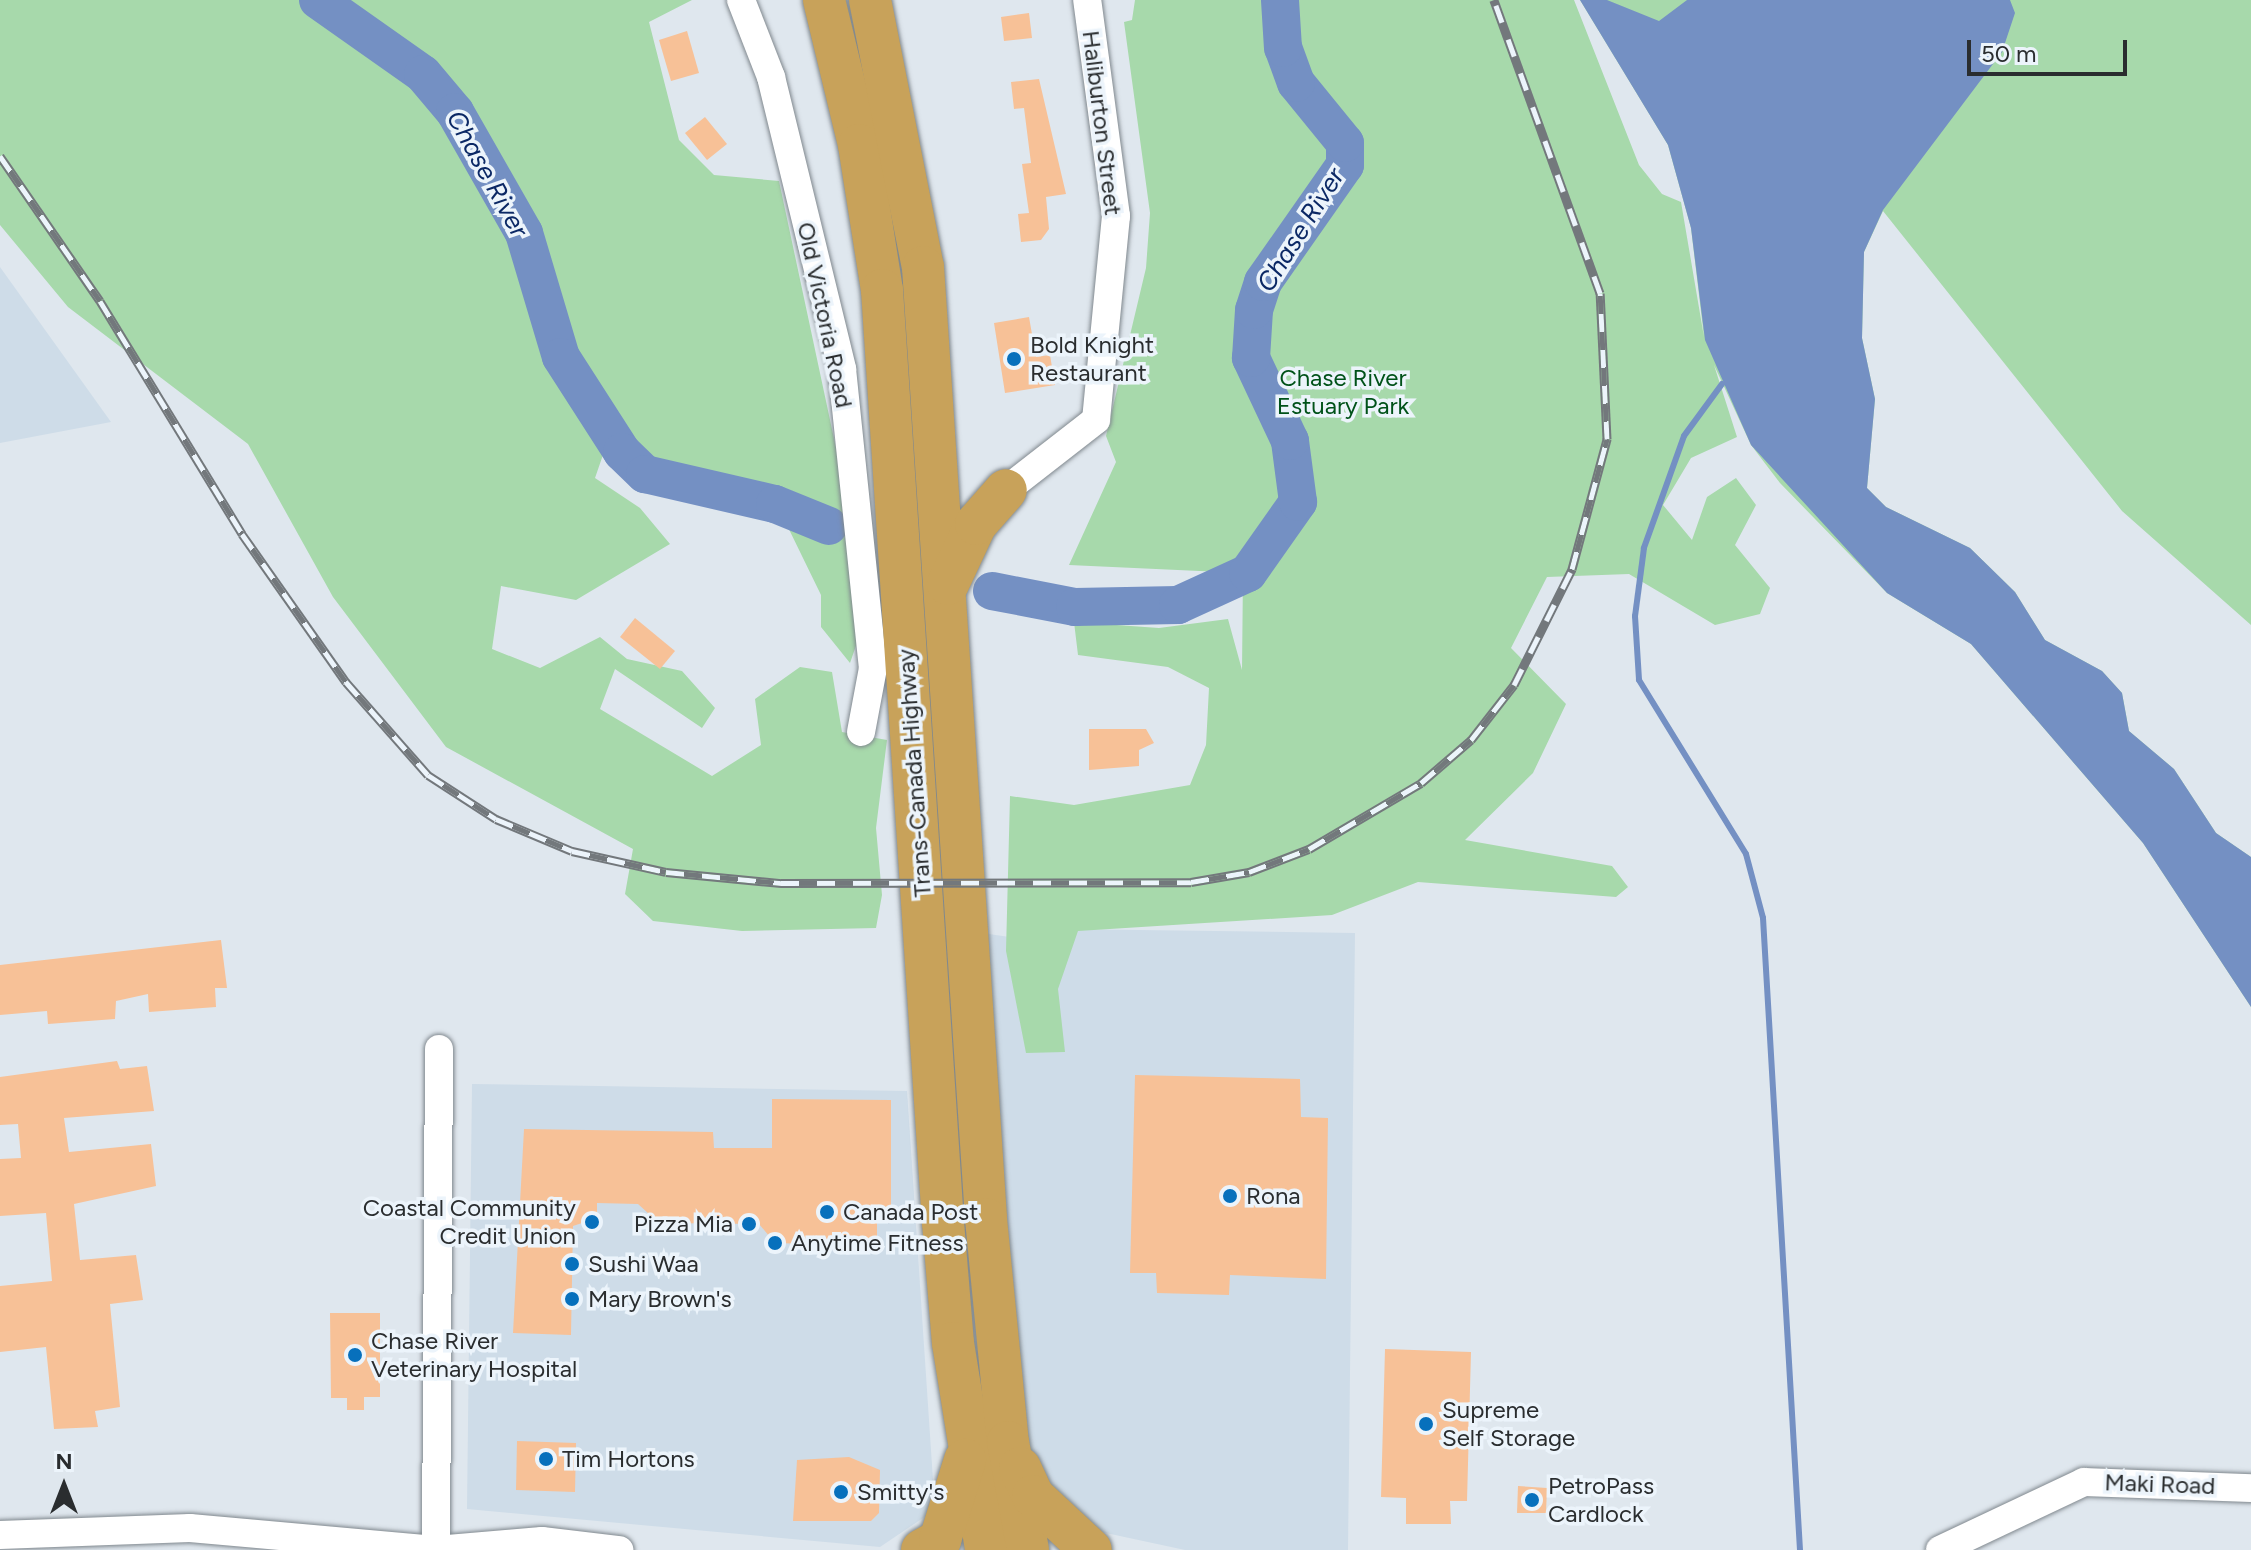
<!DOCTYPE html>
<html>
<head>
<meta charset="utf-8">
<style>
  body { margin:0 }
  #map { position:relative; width:2251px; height:1550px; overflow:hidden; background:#dfe7ee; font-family:Figtree,sans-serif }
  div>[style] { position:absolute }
  .built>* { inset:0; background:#cedce8 }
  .green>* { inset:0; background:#a7d9ab }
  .water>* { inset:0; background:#7490c3 }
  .stream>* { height:6px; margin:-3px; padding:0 3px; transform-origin:3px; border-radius:3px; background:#7490c3 }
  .river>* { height:38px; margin:-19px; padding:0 19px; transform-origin:19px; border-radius:19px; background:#7490c3 }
  .building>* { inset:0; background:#f7c197 }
  .roads { filter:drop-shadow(0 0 2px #80888e) drop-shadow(0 0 2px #80888e) }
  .minor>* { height:28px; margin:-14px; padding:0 14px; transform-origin:14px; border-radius:14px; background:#fff }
  .highway>* { height:42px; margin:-21px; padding:0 21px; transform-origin:21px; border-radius:21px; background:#c8a25a }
  .rail>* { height:9px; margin-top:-4.5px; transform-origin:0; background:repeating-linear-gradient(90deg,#ecf4fb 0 18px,#73787c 0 36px); box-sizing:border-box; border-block:2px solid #73787c }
  .dots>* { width:22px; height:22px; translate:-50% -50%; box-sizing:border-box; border:4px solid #ecf4fb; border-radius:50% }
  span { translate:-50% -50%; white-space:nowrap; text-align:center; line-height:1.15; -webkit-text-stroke:7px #ecf4fb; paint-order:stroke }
  .street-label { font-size:24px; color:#2a2d2f }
  .poi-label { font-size:24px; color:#2a2d2f }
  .left { translate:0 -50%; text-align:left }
  .right { translate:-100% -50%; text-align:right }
  .park-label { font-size:24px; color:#005219 }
  .water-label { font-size:26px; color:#0b2865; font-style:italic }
  .north { position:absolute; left:24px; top:1446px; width:80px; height:80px; -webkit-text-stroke:6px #ecf4fb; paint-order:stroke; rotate:0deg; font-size:22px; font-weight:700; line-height:32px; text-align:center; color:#2a2d2f }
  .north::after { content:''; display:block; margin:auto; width:28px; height:36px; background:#2a2d2f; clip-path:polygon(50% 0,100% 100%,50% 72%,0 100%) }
  .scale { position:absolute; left:1967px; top:40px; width:160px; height:36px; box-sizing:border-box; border:4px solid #2a2d2f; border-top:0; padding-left:10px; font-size:24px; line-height:28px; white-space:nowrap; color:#2a2d2f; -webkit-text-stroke:6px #ecf4fb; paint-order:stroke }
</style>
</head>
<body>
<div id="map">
  <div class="built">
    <i style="clip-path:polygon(0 267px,111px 422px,0 443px)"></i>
    <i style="clip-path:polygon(1062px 929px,1355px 933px,1348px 1550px,1185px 1550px,1078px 1527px,1028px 1450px,982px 933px,1043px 942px)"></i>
    <i style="clip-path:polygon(472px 1084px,907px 1091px,935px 1510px,880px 1547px,467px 1509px)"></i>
  </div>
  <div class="green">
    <i style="clip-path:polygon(0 0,692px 0,649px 22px,679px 140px,714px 175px,779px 181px,839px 462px,859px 637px,850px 663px,821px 627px,821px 595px,783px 517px,661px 479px,605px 449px,595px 478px,640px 508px,670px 544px,576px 600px,501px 586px,492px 649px,540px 668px,600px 637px,627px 659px,682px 671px,715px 708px,702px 728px,615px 669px,600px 709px,712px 776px,761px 745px,755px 699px,800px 667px,832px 672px,842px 732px,887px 740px,876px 828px,882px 895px,876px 928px,742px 931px,653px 921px,625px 894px,633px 849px,446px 747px,333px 597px,248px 444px,68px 307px,0 225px)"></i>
    <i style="clip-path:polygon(1135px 0,1574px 0,1639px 165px,1662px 194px,1681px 202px,1704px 337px,1691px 228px,1668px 145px,1580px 0,2251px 0,2251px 625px,2122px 511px,1883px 211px,1864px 252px,1862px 338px,1875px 399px,1867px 488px,1886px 507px,1970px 548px,2015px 592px,2045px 640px,2102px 671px,2122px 693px,2129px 731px,2174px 769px,2216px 833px,2251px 857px,2251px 1007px,2143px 843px,1971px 644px,1887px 593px,1780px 483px,1751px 445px,1714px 365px,1737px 437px,1691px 458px,1663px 505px,1692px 540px,1707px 497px,1736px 478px,1756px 505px,1735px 545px,1770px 588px,1760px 614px,1715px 625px,1629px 574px,1547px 577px,1511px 648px,1566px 704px,1533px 773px,1465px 840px,1612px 866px,1628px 887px,1616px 897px,1418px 882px,1332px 915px,1078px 931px,1058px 989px,1065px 1052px,1026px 1053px,1006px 951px,1010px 796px,1074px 805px,1190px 785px,1206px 745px,1209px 688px,1168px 667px,1078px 655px,1074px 622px,1159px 628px,1228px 619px,1242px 670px,1243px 573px,1069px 565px,1116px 462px,1106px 436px,1146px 268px,1150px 213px,1124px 22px,1132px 20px)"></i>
  </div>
  <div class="water">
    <i style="clip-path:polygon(1580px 0,1607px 0,1659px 21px,1687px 0,2010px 0,2015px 13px,2002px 52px,1883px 210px,1864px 252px,1862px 338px,1875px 399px,1867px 488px,1886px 507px,1970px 548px,2015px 592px,2045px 640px,2102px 671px,2122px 693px,2129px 731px,2174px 769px,2216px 833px,2251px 857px,2251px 1007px,2143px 843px,1971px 644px,1887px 593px,1751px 445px,1705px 340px,1691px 228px,1668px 145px)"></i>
  </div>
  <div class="stream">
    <i style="left:1722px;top:384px;width:64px;rotate:126.2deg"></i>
    <i style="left:1684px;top:436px;width:119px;rotate:109.7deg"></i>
    <i style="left:1644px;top:548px;width:69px;rotate:97.5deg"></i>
    <i style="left:1635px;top:616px;width:64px;rotate:86.4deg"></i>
    <i style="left:1639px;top:680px;width:204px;rotate:58.4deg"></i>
    <i style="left:1746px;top:854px;width:66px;rotate:75.1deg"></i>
    <i style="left:1763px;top:918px;width:633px;rotate:86.65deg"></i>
  </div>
  <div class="river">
    <i style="left:318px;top:0;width:128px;rotate:35.2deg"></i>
    <i style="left:423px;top:74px;width:50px;rotate:49.9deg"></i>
    <i style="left:455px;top:112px;width:139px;rotate:60.3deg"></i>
    <i style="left:524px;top:233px;width:129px;rotate:73.4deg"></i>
    <i style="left:561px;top:357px;width:113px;rotate:57.3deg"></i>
    <i style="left:622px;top:452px;width:32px;rotate:44deg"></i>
    <i style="left:645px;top:474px;width:133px;rotate:13deg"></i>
    <i style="left:775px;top:504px;width:58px;rotate:22.2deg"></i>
    <i style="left:992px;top:591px;width:85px;rotate:10.9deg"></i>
    <i style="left:1075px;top:607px;width:103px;rotate:-1.1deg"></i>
    <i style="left:1178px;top:605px;width:77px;rotate:-24.6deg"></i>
    <i style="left:1248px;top:573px;width:87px;rotate:-54.8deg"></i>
    <i style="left:1298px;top:502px;width:62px;rotate:-97.5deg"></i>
    <i style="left:1290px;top:441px;width:92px;rotate:-115.2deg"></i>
    <i style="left:1251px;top:358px;width:48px;rotate:-86.4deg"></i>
    <i style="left:1254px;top:310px;width:29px;rotate:-72deg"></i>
    <i style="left:1263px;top:282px;width:143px;rotate:-55deg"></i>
    <i style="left:1345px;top:165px;width:22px;rotate:-90deg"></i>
    <i style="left:1345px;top:143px;width:77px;rotate:-129.2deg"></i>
    <i style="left:1296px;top:83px;width:37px;rotate:-110deg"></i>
    <i style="left:1283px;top:48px;width:48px;rotate:-93.6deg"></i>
  </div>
  <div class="building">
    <i style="clip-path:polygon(1029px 13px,1032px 38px,1004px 41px,1001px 17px)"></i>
    <i style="clip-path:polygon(687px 31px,699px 73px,671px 81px,659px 40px)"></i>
    <i style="clip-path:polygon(1039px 79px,1066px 194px,1046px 197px,1049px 229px,1041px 240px,1021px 242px,1018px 214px,1029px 213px,1022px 164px,1031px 163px,1024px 108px,1014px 109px,1011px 82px)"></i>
    <i style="clip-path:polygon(705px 117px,727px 144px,707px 160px,685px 133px)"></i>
    <i style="clip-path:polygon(1029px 317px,1036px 357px,1050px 355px,1055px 385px,1005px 393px,994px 323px)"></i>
    <i style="clip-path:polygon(635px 618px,675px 651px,660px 669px,620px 637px)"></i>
    <i style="clip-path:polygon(1089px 729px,1146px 729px,1154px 743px,1139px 750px,1139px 766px,1089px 770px)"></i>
    <i style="clip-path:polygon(221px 940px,227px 988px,215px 988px,216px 1007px,149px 1012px,148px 994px,116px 1001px,115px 1019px,48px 1024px,47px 1011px,0 1015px,0 965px)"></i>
    <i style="clip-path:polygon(117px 1061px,120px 1069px,147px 1066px,154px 1111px,64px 1118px,69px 1152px,151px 1144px,156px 1186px,74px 1204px,80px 1260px,136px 1255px,143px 1300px,110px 1304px,120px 1407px,95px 1411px,98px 1427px,54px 1429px,46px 1347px,0 1352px,0 1286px,52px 1281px,46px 1213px,0 1216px,0 1159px,21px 1158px,18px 1124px,0 1125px,0 1077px)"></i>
    <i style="clip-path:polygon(1135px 1075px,1300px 1079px,1301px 1117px,1328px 1118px,1326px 1279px,1230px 1275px,1229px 1295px,1157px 1293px,1156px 1273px,1130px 1273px)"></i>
    <i style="clip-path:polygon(772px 1099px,891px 1100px,891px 1211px,877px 1211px,877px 1246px,775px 1243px,759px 1224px,659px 1223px,638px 1204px,597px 1203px,597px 1218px,573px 1226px,571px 1335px,513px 1333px,524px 1129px,713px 1132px,714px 1148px,772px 1148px)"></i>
    <i style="clip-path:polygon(330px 1313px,380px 1313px,380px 1397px,364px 1397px,364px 1410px,347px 1410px,347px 1398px,331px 1398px)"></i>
    <i style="clip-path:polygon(1385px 1349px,1471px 1352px,1467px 1501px,1450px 1501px,1451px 1524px,1406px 1524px,1406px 1498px,1381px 1497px)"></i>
    <i style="clip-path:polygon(517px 1441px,576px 1443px,575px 1492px,516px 1490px)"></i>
    <i style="clip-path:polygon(849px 1457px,880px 1470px,879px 1513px,871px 1521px,793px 1521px,797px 1460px)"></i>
    <i style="clip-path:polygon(1518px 1486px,1547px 1488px,1546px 1513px,1517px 1513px)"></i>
  </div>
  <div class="roads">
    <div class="minor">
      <i style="left:741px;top:0;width:83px;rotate:68.7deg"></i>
      <i style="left:771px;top:77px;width:301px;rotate:76.3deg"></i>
      <i style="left:842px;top:369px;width:301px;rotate:84.1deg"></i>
      <i style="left:873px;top:668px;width:65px;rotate:100.6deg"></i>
      <i style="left:1006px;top:490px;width:114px;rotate:-37.9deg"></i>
      <i style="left:1096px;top:420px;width:205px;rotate:-84.4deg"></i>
      <i style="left:1116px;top:216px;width:218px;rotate:-97.6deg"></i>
      <i style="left:0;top:1535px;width:190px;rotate:-2.1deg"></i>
      <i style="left:190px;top:1528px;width:249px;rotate:5.1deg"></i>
      <i style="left:436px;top:1550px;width:501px;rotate:-89.66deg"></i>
      <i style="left:436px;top:1550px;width:106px;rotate:-4.9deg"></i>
      <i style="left:542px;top:1541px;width:78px;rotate:6.7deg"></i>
      <i style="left:1940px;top:1550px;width:159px;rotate:-25.3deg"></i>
      <i style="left:2084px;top:1482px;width:167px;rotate:2.1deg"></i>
    </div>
    <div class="highway">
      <i style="left:824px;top:0;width:149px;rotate:76.4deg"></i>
      <i style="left:859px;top:145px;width:147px;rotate:81deg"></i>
      <i style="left:882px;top:290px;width:934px;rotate:86.26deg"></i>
      <i style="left:943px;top:1222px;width:121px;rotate:85.3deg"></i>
      <i style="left:953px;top:1343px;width:210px;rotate:80.9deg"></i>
      <i style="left:870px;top:0;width:272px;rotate:78.8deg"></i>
      <i style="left:923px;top:267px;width:954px;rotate:86.21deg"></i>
      <i style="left:986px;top:1219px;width:224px;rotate:84.4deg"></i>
      <i style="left:1008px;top:1442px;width:110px;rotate:79.5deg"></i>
      <i style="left:948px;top:584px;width:66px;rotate:-65deg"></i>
      <i style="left:976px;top:524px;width:45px;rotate:-48.6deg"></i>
      <i style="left:1020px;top:1468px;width:31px;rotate:65deg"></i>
      <i style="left:1033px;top:1496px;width:79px;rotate:43deg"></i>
      <i style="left:922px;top:1550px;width:21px;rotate:-29deg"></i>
      <i style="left:940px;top:1540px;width:84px;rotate:-72.6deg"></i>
    </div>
  </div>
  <div class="rail">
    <i style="left:0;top:156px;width:176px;rotate:55.4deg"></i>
    <i style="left:100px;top:301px;width:273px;rotate:58.6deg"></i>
    <i style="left:242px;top:534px;width:181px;rotate:54.9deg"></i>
    <i style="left:346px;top:682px;width:124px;rotate:48.6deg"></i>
    <i style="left:428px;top:775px;width:81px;rotate:32.9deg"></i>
    <i style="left:496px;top:819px;width:82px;rotate:22.8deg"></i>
    <i style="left:572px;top:851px;width:96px;rotate:12.6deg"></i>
    <i style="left:666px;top:872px;width:116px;rotate:5.5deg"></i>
    <i style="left:781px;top:883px;width:410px;rotate:-0.1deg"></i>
    <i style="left:1191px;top:882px;width:59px;rotate:-9.8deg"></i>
    <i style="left:1249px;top:872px;width:64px;rotate:-21deg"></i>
    <i style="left:1309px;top:849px;width:130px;rotate:-30.5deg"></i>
    <i style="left:1421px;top:783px;width:66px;rotate:-40.7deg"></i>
    <i style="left:1471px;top:740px;width:70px;rotate:-52deg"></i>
    <i style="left:1514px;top:685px;width:130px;rotate:-63.4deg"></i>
    <i style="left:1572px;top:569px;width:135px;rotate:-74.9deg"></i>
    <i style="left:1607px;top:439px;width:146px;rotate:-92.7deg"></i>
    <i style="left:1600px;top:293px;width:312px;rotate:-109.9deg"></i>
  </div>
  <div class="dots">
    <i style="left:1014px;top:359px;background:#0770bc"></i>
    <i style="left:1230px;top:1196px;background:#0770bc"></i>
    <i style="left:827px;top:1212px;background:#0770bc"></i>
    <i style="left:592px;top:1222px;background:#0770bc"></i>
    <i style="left:749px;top:1224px;background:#0770bc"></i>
    <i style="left:775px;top:1243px;background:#0770bc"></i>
    <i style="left:572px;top:1264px;background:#0770bc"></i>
    <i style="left:572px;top:1299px;background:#0770bc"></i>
    <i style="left:355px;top:1355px;background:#0770bc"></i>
    <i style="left:1426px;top:1424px;background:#0770bc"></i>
    <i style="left:546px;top:1459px;background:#0770bc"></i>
    <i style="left:841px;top:1492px;background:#0770bc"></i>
    <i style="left:1532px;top:1500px;background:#0770bc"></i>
  </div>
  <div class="street-label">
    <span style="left:1102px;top:123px;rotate:83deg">Haliburton Street</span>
    <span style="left:825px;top:315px;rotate:78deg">Old Victoria Road</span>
    <span style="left:914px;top:773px;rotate:-94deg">Trans-Canada Highway</span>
    <span style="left:2160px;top:1484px;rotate:2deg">Maki Road</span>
  </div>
  <div class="poi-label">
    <span class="left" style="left:1030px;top:359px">Bold Knight<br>Restaurant</span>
    <span class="left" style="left:1246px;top:1196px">Rona</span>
    <span class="right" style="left:576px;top:1222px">Coastal Community<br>Credit Union</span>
    <span class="left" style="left:843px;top:1212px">Canada Post</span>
    <span class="right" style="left:733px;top:1224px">Pizza Mia</span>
    <span class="left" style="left:791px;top:1243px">Anytime Fitness</span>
    <span class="left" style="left:588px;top:1264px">Sushi Waa</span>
    <span class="left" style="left:588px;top:1299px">Mary Brown's</span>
    <span class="left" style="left:371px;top:1355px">Chase River<br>Veterinary Hospital</span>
    <span class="left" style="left:1442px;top:1424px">Supreme<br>Self Storage</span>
    <span class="left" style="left:562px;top:1459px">Tim Hortons</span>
    <span class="left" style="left:1548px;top:1500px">PetroPass<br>Cardlock</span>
    <span class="left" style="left:857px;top:1492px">Smitty's</span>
  </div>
  <div class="park-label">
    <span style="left:1343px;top:392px">Chase River<br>Estuary Park</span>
  </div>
  <div class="water-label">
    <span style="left:487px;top:174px;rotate:61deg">Chase River</span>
    <span style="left:1301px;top:230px;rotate:-58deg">Chase River</span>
  </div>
  <div class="north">N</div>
  <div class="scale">50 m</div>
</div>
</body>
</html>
